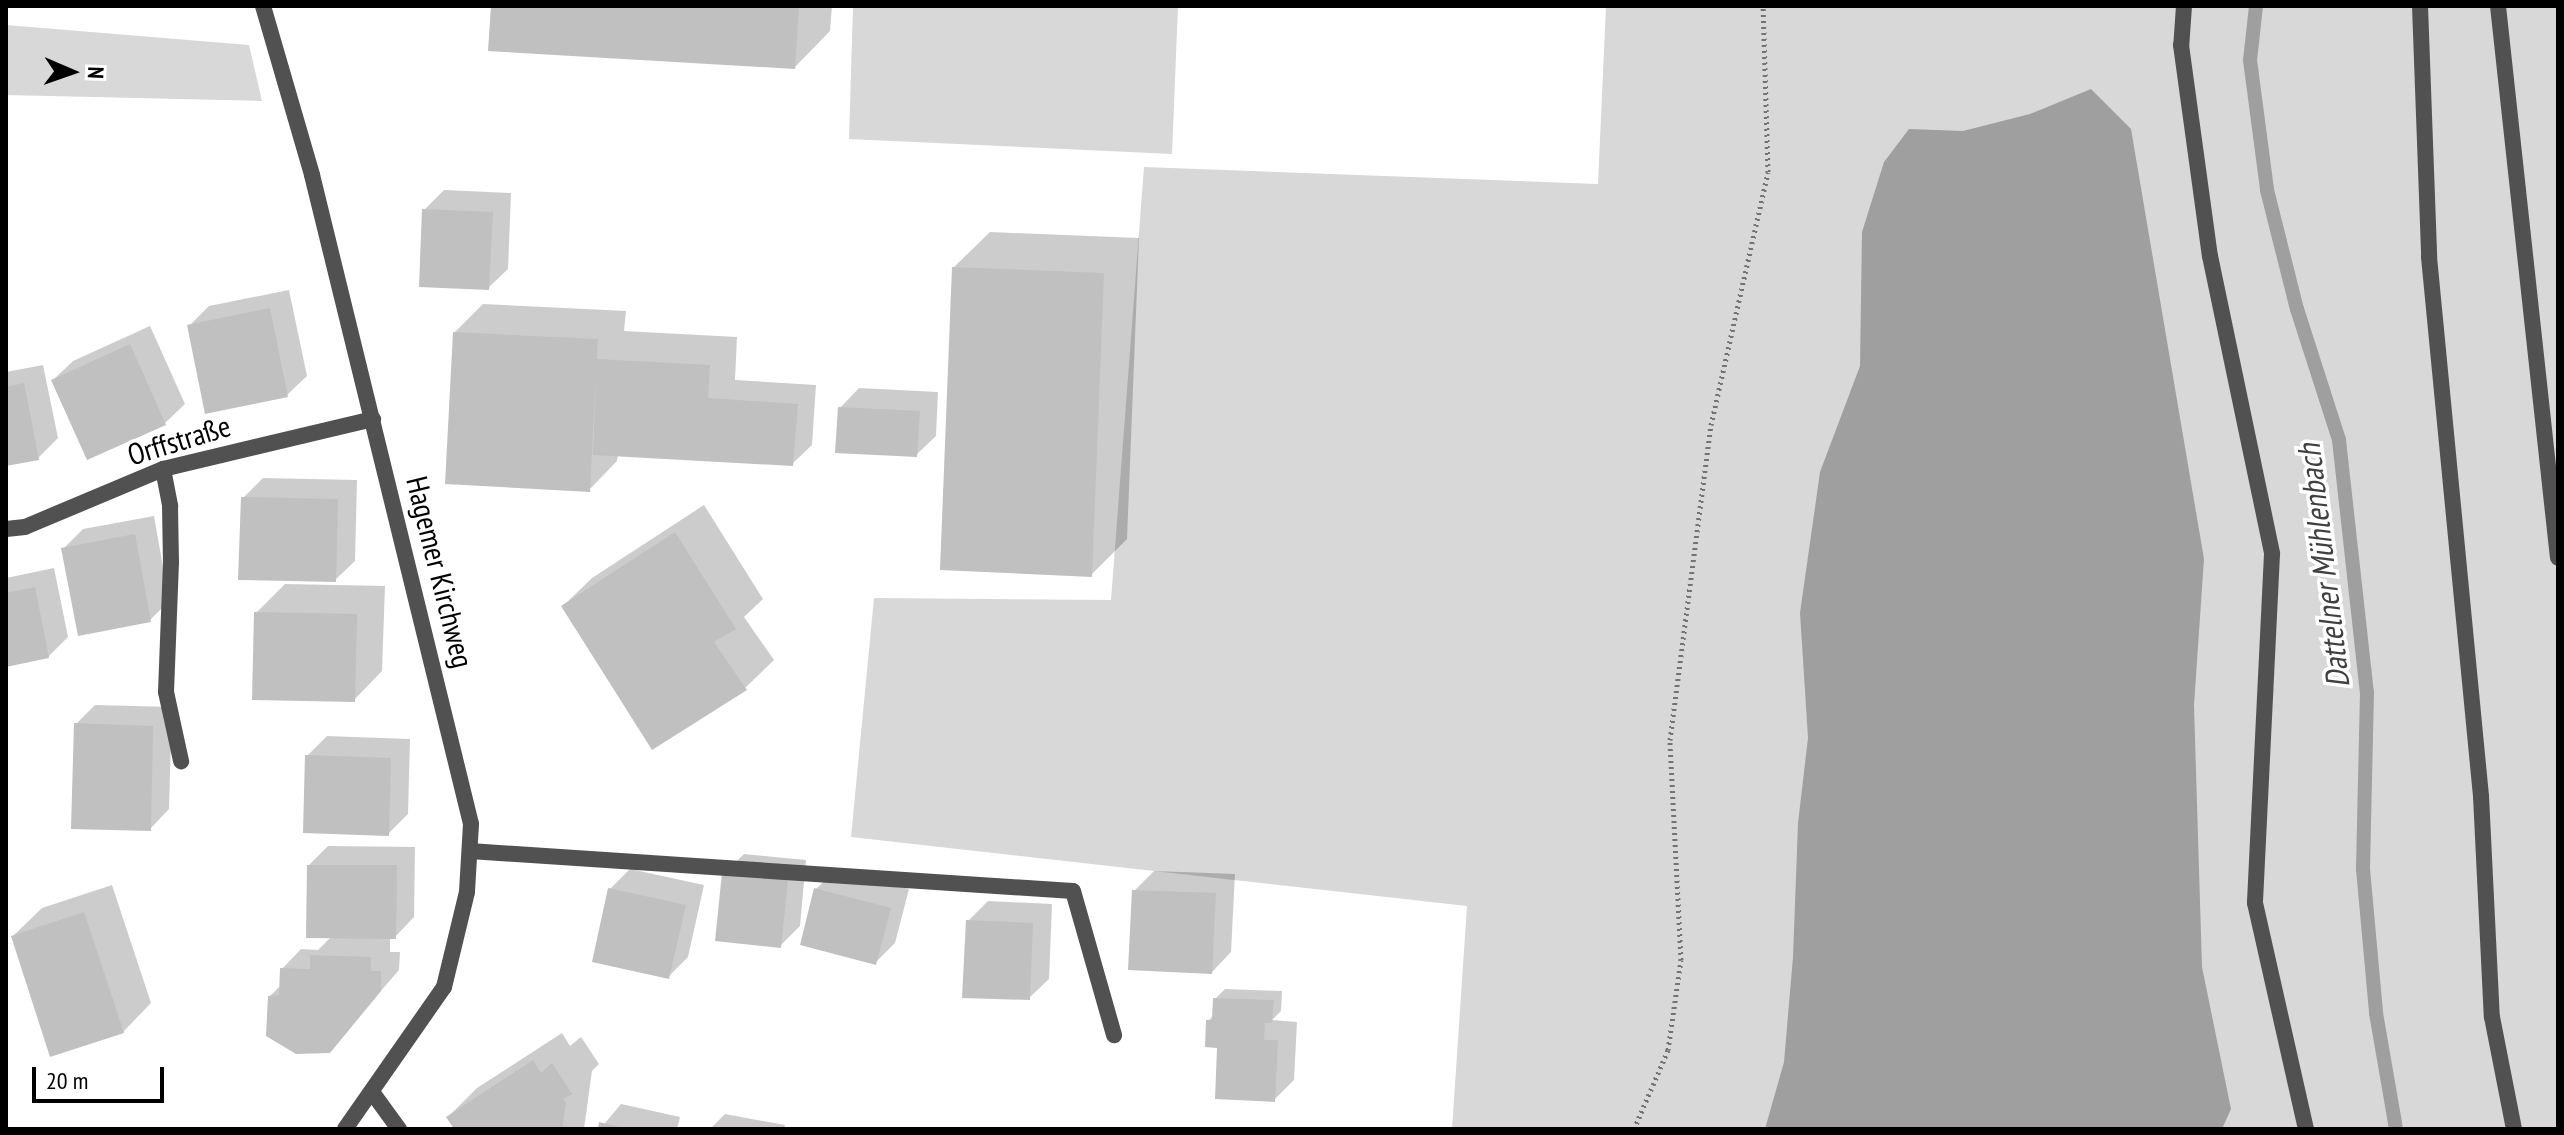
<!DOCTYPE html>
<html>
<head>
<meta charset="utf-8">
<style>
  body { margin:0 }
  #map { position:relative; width:2564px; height:1135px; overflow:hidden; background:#fff; font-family:"PT Sans Narrow",sans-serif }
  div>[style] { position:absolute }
  .green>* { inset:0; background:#d8d8d8 }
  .water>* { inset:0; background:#9f9f9f }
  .shadow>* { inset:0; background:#0003 }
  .stream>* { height:14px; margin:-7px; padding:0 7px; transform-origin:7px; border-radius:7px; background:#9f9f9f }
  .building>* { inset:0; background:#c0c0c0 }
  .path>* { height:5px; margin-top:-2.5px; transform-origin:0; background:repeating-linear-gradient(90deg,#737373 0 2px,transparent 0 6px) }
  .lane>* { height:16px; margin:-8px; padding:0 8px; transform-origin:8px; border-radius:8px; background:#515151 }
  .street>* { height:16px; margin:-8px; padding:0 8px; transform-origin:8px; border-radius:8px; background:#515151 }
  span { translate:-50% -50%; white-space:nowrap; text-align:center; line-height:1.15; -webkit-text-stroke:7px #fff; paint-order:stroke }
  .street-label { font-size:30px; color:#000 }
  .water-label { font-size:32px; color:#404040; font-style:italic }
  .frame { position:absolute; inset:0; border:8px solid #000; pointer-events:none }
  .north { position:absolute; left:32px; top:32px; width:80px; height:80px; -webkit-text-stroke:6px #fff; paint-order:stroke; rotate:92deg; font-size:22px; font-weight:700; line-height:32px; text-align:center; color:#000 }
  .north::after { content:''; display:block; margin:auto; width:28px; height:36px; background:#000; clip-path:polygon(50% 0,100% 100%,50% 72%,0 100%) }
  .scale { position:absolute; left:32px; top:1067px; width:132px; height:36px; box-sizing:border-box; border:4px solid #000; border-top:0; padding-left:10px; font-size:24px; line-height:28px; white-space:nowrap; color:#000; -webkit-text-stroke:6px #fff; paint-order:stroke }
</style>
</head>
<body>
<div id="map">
  <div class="green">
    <i style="clip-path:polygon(853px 6px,1178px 6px,1172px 154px,849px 139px)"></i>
    <i style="clip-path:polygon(1606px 6px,2558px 6px,2558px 1129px,1452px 1129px,1467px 906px,851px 837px,874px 598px,1111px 600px,1144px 167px,1598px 184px)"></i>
    <i style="clip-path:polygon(6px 25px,249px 45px,262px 101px,6px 95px)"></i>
  </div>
  <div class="water">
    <i style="clip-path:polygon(2091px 89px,2131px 129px,2204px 559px,2194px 705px,2202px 967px,2231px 1109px,2222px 1129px,1765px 1129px,1784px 1062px,1793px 957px,1798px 823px,1808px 738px,1800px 613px,1820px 472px,1860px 366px,1862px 232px,1884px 162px,1909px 129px,1963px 131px,2030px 114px)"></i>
  </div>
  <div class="shadow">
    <i style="clip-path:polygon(493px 6px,832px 6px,830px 31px,795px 67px)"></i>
    <i style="clip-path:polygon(444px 190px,511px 193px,508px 269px,488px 288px,424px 210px)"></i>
    <i style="clip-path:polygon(990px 232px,1139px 238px,1127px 539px,1091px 575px,954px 267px)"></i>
    <i style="clip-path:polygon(289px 290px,307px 376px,287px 395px,189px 326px,209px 306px)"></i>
    <i style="clip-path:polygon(483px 304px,626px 311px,624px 331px,737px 337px,735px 380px,816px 385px,812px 445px,792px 464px,618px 455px,617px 461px,589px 490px,455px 332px)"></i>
    <i style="clip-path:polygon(150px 326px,185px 404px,165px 423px,53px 380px,73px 361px)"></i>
    <i style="clip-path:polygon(43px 365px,58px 438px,38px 458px,6px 464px,6px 372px)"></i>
    <i style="clip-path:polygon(859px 388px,938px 392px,936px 436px,916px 455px,840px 408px)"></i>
    <i style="clip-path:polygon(263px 478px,357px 480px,355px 561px,335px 580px,243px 498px)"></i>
    <i style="clip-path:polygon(704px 505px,763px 599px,744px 617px,774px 660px,745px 688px,563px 606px,592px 578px)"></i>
    <i style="clip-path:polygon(154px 516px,169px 601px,150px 620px,63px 549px,83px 529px)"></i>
    <i style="clip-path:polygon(54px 568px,68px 637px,48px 657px,6px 665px,6px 578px)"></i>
    <i style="clip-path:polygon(285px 584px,385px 586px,382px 671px,354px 700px,256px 613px)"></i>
    <i style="clip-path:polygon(95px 705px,172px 707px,169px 809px,150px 829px,76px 724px)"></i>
    <i style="clip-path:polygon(327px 736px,410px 739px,408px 814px,388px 834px,307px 756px)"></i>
    <i style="clip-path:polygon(328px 846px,415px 847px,414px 917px,395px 937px,390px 937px,390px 952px,400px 952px,399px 970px,329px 1051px,270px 996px,281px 985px,282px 969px,301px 949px,318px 950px,332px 936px,309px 865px)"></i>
    <i style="clip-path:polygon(744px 854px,806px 860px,800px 926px,780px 946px,724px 874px)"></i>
    <i style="clip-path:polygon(630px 869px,704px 885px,688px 957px,669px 976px,610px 889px)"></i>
    <i style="clip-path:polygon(836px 870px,909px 889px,895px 943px,876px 962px,816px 889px)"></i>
    <i style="clip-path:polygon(1154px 871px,1235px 874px,1231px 952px,1212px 972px,1134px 891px)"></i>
    <i style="clip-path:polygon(112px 885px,151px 1003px,123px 1032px,13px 936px,42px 908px)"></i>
    <i style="clip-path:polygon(988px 901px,1052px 904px,1049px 979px,1029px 998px,968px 921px)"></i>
    <i style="clip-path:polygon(1225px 989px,1282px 991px,1281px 1011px,1272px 1020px,1297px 1022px,1294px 1080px,1274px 1100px,1219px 1046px,1208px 1021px,1214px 1015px,1215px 999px)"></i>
    <i style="clip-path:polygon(562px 1033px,570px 1046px,581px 1037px,599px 1064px,592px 1071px,584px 1129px,456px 1129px,448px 1117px,477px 1088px)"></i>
    <i style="clip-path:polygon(621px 1104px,680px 1117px,677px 1129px,600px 1129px)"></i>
    <i style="clip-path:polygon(725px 1114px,785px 1125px,784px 1129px,710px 1129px)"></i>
  </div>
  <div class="stream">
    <i style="left:2256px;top:6px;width:54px;rotate:96.3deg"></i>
    <i style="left:2250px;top:60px;width:131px;rotate:82.5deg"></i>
    <i style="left:2267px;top:190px;width:123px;rotate:75.9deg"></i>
    <i style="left:2297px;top:309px;width:138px;rotate:72.2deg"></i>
    <i style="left:2339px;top:440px;width:254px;rotate:83.7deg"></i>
    <i style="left:2367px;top:692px;width:177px;rotate:91.3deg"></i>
    <i style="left:2363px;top:869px;width:145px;rotate:84.8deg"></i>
    <i style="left:2376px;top:1013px;width:118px;rotate:80.2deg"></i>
  </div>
  <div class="building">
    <i style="clip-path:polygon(491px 6px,799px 6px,795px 69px,488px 51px)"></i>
    <i style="clip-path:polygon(422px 209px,493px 212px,489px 290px,419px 287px)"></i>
    <i style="clip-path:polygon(952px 267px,1104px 273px,1092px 577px,940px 570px)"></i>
    <i style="clip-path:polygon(270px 308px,288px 397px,205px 414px,187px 325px)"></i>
    <i style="clip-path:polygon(453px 332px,598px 339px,597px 359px,710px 365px,708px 398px,798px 404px,793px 466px,593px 455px,596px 372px,590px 492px,445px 484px)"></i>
    <i style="clip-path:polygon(130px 344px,166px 425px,87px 460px,51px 380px)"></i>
    <i style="clip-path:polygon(24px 383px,39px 460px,6px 466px,6px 387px)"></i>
    <i style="clip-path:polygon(838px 407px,920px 411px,917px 457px,835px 453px)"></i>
    <i style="clip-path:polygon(241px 497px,338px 499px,336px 582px,238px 580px)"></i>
    <i style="clip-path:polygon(675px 532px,736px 629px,714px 642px,747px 690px,652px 750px,561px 606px)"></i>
    <i style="clip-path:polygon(135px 534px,151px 622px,78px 636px,61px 548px)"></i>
    <i style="clip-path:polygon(35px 587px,49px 658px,6px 667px,6px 593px)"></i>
    <i style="clip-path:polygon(254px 612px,357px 614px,355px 702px,252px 700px)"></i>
    <i style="clip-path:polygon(74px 723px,153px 726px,151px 831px,71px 829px)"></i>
    <i style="clip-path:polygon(305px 755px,391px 758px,389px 836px,303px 833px)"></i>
    <i style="clip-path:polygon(307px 865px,397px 865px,396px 939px,306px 938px)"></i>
    <i style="clip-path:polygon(722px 873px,788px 879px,781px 948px,715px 941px)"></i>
    <i style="clip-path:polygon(608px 888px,686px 905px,669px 979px,592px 962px)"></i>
    <i style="clip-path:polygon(814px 888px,891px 908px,876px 965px,800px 945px)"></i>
    <i style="clip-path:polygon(1132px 890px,1216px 893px,1212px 974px,1128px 970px)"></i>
    <i style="clip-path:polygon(84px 912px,124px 1033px,50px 1057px,11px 936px)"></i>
    <i style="clip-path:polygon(966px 920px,1033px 923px,1030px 1000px,962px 998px)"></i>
    <i style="clip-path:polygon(310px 955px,371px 957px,371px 971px,381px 971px,381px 991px,330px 1053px,296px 1054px,266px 1036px,268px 996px,279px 995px,280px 968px,310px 969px)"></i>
    <i style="clip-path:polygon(1213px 998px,1274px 1000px,1272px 1023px,1265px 1023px,1264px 1040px,1278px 1040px,1275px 1102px,1215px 1099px,1217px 1048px,1205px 1047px,1206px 1020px,1212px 1020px)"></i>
    <i style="clip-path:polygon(533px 1060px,541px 1073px,552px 1063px,572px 1094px,563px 1099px,566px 1103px,562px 1129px,454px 1129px,446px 1117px)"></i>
    <i style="clip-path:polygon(599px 1122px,624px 1128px,624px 1129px,598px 1129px)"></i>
  </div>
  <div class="path">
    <i style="left:1634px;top:1129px;width:86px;rotate:-66.7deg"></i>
    <i style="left:1668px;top:1050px;width:91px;rotate:-81.8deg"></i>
    <i style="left:1681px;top:960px;width:220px;rotate:-92.9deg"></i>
    <i style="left:1670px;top:740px;width:318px;rotate:-82.6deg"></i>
    <i style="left:1711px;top:425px;width:259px;rotate:-77.3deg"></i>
    <i style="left:1768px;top:172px;width:166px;rotate:-91.7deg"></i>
  </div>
  <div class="lane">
    <i style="left:2184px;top:6px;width:39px;rotate:94deg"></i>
    <i style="left:2181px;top:45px;width:213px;rotate:82.2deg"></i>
    <i style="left:2210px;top:256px;width:304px;rotate:78.2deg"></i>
    <i style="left:2272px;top:554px;width:349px;rotate:92.8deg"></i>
    <i style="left:2255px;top:903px;width:232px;rotate:77.3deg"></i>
    <i style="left:2420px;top:6px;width:251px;rotate:87.9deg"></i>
    <i style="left:2429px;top:257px;width:542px;rotate:84.49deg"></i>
    <i style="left:2481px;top:796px;width:221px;rotate:87.2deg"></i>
    <i style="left:2492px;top:1017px;width:114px;rotate:78.9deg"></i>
    <i style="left:2498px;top:6px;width:555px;rotate:83.8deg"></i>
    <i style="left:163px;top:469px;width:38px;rotate:79deg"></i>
    <i style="left:170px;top:506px;width:56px;rotate:89deg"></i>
    <i style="left:171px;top:562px;width:130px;rotate:92.2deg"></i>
    <i style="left:166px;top:692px;width:71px;rotate:77.7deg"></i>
    <i style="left:470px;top:851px;width:604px;rotate:3.8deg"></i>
    <i style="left:1073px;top:891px;width:150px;rotate:74.1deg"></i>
  </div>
  <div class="street">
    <i style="left:263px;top:6px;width:176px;rotate:73.8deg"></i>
    <i style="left:312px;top:175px;width:668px;rotate:76.23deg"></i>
    <i style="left:471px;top:824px;width:68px;rotate:93.4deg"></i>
    <i style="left:467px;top:892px;width:98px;rotate:103.6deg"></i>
    <i style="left:444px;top:987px;width:173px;rotate:124.9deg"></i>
    <i style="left:6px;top:529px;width:19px;rotate:-6deg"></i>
    <i style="left:25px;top:527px;width:150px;rotate:-22.8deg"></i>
    <i style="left:163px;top:469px;width:216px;rotate:-13.4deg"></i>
    <i style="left:372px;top:1092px;width:46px;rotate:53.9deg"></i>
  </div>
  <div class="street-label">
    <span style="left:179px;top:440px;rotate:-17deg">Orffstraße</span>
    <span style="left:440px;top:572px;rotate:76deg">Hagemer Kirchweg</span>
  </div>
  <div class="water-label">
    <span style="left:2323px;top:566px;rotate:-97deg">Dattelner Mühlenbach</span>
  </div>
  <div class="frame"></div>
  <div class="north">N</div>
  <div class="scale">20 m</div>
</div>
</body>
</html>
